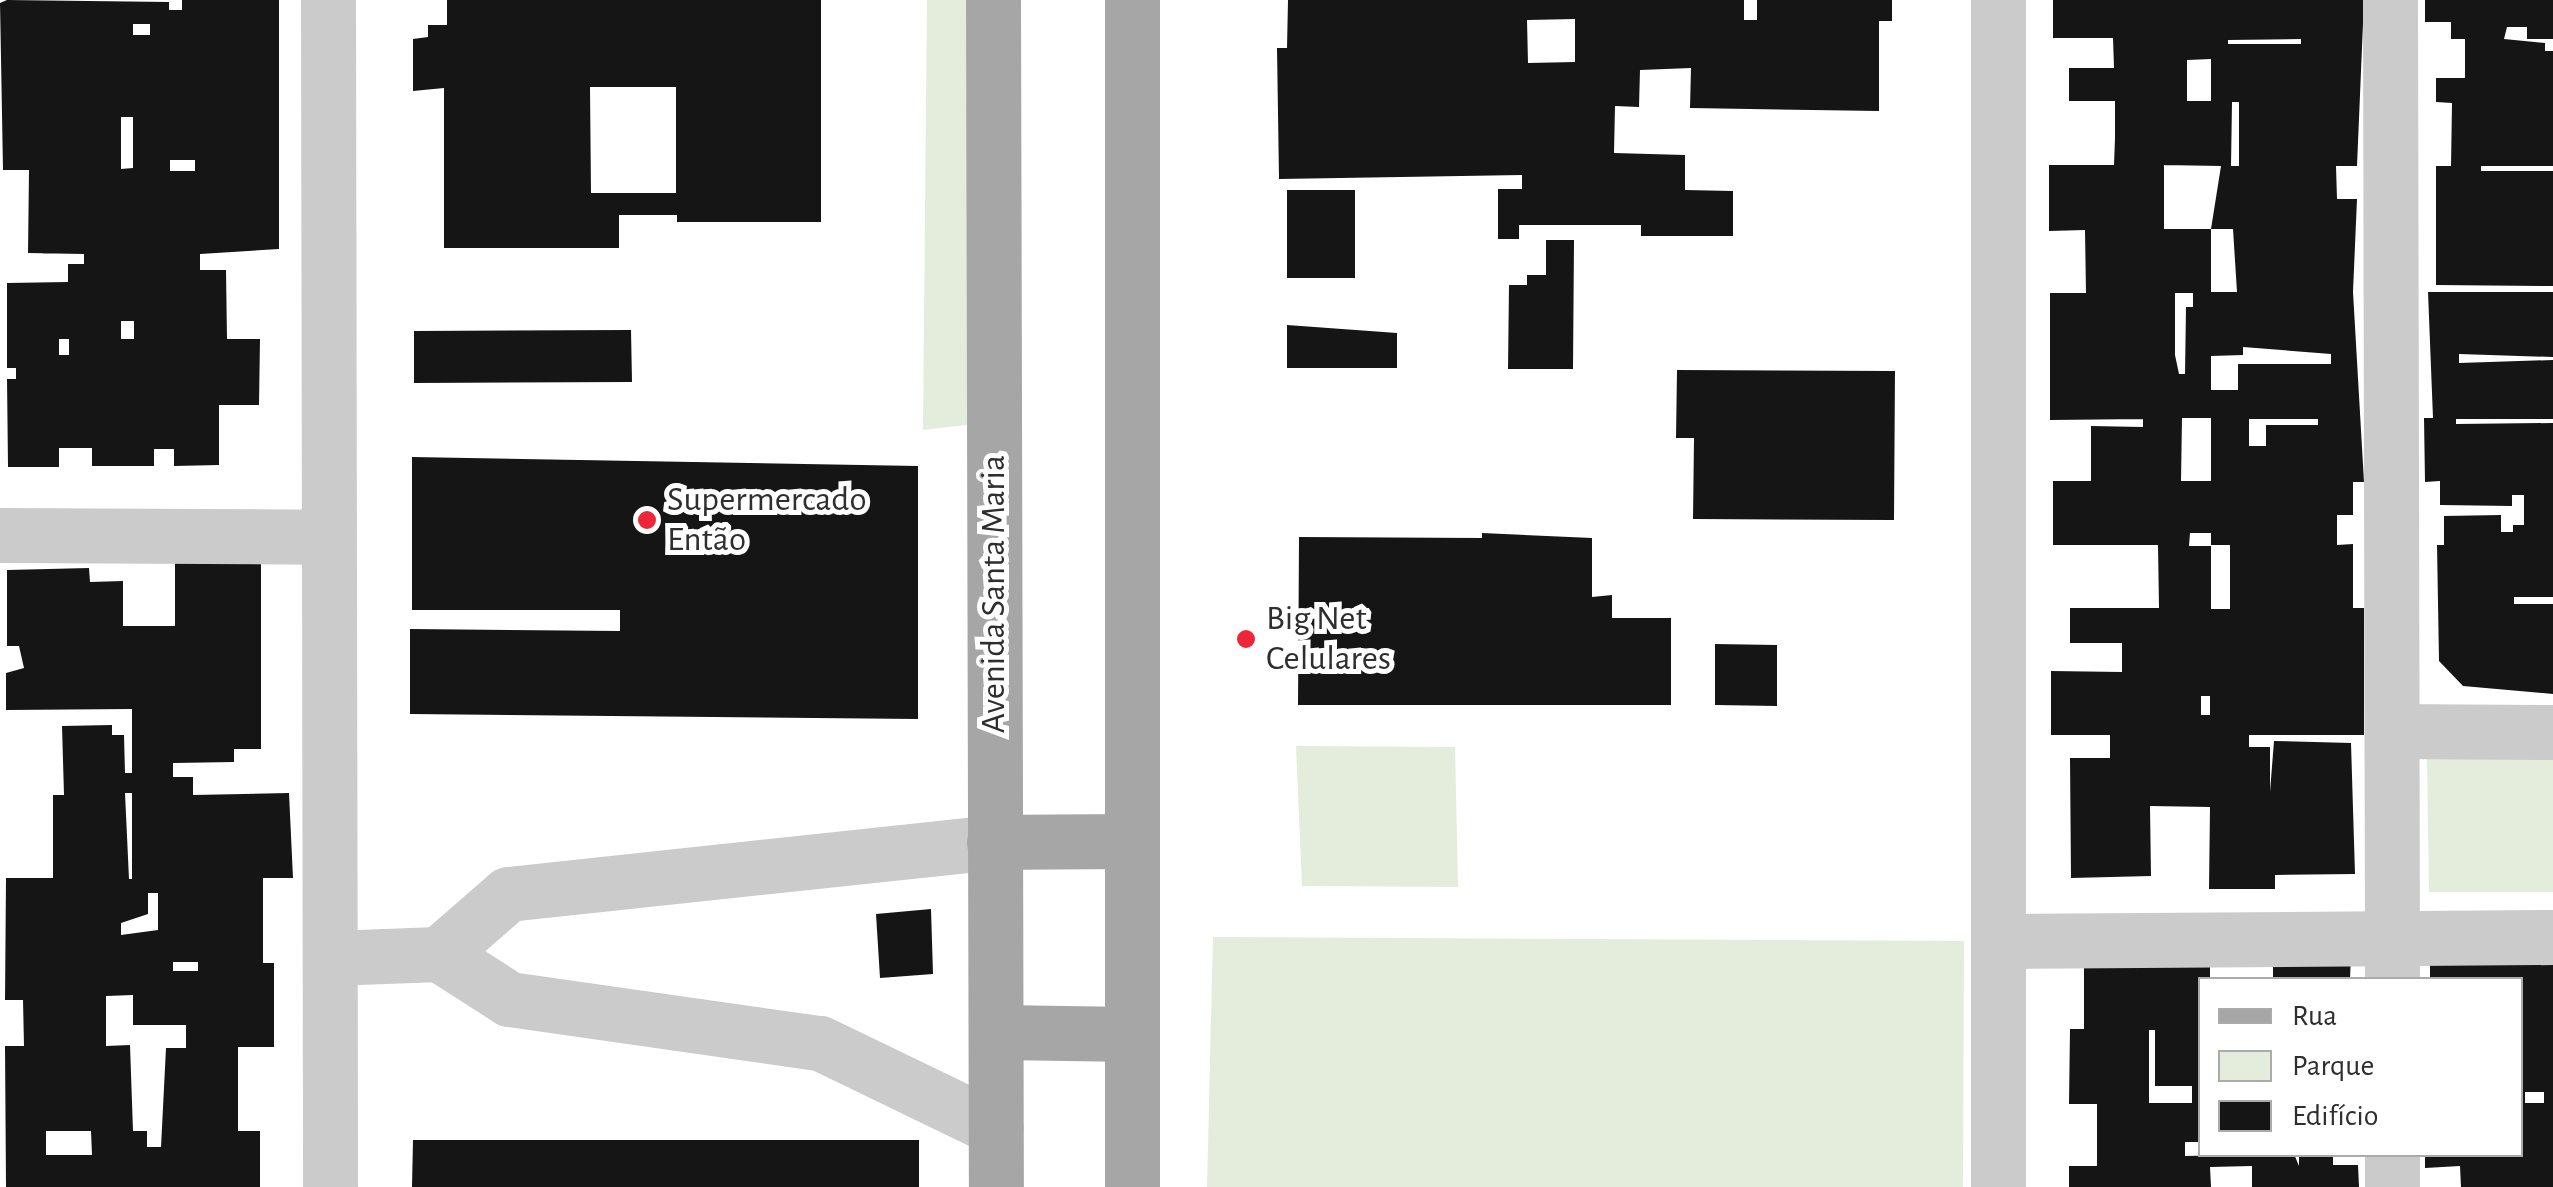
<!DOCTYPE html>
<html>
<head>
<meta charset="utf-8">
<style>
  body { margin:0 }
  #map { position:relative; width:2553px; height:1187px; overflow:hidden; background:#fff; font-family:"Alegreya Sans",sans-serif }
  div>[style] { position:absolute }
  .green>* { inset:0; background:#e4ecdb }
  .building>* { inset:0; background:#151515 }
  .minor>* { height:55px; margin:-27.5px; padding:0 27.5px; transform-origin:27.5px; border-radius:27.5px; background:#cbcbcb }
  .major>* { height:55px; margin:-27.5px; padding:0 27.5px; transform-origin:27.5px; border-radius:27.5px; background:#a6a6a6 }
  .dots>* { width:28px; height:28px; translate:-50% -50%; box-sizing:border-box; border:5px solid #fff; border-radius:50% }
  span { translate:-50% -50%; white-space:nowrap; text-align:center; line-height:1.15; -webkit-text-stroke:10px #fff; paint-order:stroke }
  .poi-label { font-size:35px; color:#2e2e2e }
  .left { translate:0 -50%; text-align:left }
  .street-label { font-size:35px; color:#2e2e2e }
  .legend { position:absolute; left:2198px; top:977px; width:325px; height:180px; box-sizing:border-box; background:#fff; border:2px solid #ababab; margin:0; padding:12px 18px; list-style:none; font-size:30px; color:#2e2e2e }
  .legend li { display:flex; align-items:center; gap:20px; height:50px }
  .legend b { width:50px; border:2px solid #ababab }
</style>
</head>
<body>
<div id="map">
  <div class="green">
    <i style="clip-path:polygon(927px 0,976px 0,974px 424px,923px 430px)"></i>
    <i style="clip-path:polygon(1296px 746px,1455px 747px,1458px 887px,1302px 886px)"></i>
    <i style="clip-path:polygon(2427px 757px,2553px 757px,2553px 892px,2429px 892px)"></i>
    <i style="clip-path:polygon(1213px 937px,1964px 941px,1963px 1187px,1207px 1187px)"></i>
  </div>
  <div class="building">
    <i style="clip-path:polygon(evenodd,7px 0,169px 2px,169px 10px,182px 10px,182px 0,279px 0,279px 249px,200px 254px,200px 270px,226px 270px,227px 339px,260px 339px,259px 405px,219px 405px,219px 465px,174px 466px,174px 449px,154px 449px,154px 466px,92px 466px,92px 448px,59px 448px,59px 467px,8px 467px,7px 379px,16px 379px,16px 368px,7px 368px,7px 283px,68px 282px,68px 264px,84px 264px,84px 254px,28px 253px,29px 170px,3px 170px,0 3px,7px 0,133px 24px,150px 24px,150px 35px,133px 35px,133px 24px,7px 0,121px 117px,133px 117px,133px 168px,121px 169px,121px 117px,7px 0,170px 160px,195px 160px,195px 171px,170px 171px,170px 160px,7px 0,121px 321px,134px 321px,134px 339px,121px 339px,121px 321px,7px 0,59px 339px,69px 339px,69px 355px,59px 355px,59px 339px)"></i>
    <i style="clip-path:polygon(evenodd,447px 0,821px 0,821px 222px,677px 222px,677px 215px,619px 215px,619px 248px,444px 248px,444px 88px,413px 91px,413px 39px,428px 37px,428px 25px,447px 25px,447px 0,590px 87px,676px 87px,676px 193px,591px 193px,590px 87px)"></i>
    <i style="clip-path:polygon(evenodd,1288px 0,1744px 0,1744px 20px,1757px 20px,1757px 0,1892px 0,1892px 21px,1879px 21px,1879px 111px,1690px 108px,1691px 68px,1640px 70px,1639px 107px,1615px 106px,1614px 153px,1685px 155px,1685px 190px,1733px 191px,1733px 236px,1641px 236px,1641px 225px,1519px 225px,1519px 239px,1498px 239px,1498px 189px,1522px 189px,1522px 175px,1279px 179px,1277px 48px,1287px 48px,1288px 0,1575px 19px,1575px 62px,1528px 63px,1527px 20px,1575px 19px)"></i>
    <i style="clip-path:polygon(evenodd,2053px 0,2364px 0,2357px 166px,2336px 166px,2337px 199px,2357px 199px,2353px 292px,2364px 482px,2353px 482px,2353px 515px,2337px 515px,2337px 545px,2353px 544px,2353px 608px,2364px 608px,2364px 735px,2249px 735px,2249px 747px,2270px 747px,2270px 792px,2274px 741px,2351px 743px,2355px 874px,2275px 875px,2275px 889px,2209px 889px,2210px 807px,2150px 806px,2151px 876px,2071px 878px,2070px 758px,2110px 758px,2110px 735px,2051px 735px,2051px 671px,2122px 672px,2122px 643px,2070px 643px,2070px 608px,2159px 608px,2158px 545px,2053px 545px,2053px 481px,2091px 481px,2091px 426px,2143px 427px,2143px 419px,2050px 420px,2050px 293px,2086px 293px,2085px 230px,2049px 231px,2049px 165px,2114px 165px,2115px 138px,2115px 101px,2069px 101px,2069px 68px,2114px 68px,2113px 38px,2053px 38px,2053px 0,2301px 39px,2301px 44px,2228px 44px,2228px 40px,2301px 39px,2053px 0,2211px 59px,2211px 101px,2187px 101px,2187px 60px,2211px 59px,2053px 0,2232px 102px,2239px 102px,2239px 166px,2231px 166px,2232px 102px,2053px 0,2164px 165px,2221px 166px,2211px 229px,2164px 229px,2164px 165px,2053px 0,2211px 229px,2233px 229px,2237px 292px,2211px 292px,2211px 229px,2053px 0,2175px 293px,2193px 293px,2193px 307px,2186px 307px,2185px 374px,2179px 374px,2175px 355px,2175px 293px,2053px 0,2243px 347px,2331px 354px,2331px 364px,2238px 364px,2238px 390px,2211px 390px,2211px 356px,2243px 355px,2243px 347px,2053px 0,2182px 418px,2211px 418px,2211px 481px,2181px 481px,2182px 418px,2053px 0,2249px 419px,2318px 419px,2318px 425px,2266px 425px,2266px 446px,2249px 446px,2249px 419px,2053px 0,2190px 533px,2211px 533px,2211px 545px,2230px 545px,2230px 609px,2211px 609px,2211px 546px,2189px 546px,2190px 533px,2053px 0,2201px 696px,2210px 696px,2210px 715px,2201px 715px,2201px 696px)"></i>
    <i style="clip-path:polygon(2425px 0,2553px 0,2553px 39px,2527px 39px,2527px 27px,2507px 27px,2504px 39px,2545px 43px,2545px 51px,2553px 51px,2553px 166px,2481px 166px,2481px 171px,2553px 171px,2553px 286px,2436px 285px,2436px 166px,2451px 166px,2452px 103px,2436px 102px,2436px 78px,2465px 78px,2465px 39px,2451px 39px,2451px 22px,2425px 22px)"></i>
    <i style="clip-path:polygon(1287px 190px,1355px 190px,1355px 278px,1287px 278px)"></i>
    <i style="clip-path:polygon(1546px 240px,1574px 240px,1573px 369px,1508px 369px,1509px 285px,1527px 285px,1527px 275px,1546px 275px)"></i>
    <i style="clip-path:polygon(2428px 292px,2553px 292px,2553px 357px,2459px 354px,2459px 363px,2553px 360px,2553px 419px,2456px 419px,2456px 424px,2553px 423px,2553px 597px,2514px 597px,2514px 604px,2553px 604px,2553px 694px,2463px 686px,2439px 661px,2437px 545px,2444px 545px,2444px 516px,2501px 515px,2501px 532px,2513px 532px,2513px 525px,2524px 525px,2524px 495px,2512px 495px,2512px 506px,2440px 505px,2440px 481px,2425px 482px,2424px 418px,2433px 418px)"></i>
    <i style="clip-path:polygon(1287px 325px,1397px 333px,1397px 368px,1287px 368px)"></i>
    <i style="clip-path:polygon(631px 330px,632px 382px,414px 383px,414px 331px)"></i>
    <i style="clip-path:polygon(1677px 370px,1895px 371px,1894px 520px,1693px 519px,1694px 438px,1676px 438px)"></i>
    <i style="clip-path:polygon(412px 457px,918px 466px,918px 719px,410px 714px,410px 629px,620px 631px,620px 610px,412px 610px)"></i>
    <i style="clip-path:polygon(1482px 533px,1592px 538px,1592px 597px,1612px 595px,1612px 618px,1671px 618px,1671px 705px,1298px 705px,1299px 537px,1482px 538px)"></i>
    <i style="clip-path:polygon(evenodd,175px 562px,261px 562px,261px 749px,234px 749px,234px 762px,173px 763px,173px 777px,193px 777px,193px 795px,289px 793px,293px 878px,263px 878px,263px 963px,274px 963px,274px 1047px,238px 1047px,238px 1131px,260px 1131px,260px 1187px,6px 1187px,5px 1046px,24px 1046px,23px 1000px,5px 1000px,6px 878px,53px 878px,53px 795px,64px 795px,62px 726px,112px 725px,112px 735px,124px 735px,125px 773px,132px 773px,132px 709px,6px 710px,6px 673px,24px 668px,19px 646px,7px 646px,7px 570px,89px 568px,90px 582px,123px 581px,123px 626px,175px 626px,175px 562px,125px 793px,132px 793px,132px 879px,129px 879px,125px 793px,175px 562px,148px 893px,158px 893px,158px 930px,121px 935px,121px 923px,148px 914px,148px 893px,175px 562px,173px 962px,198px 962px,198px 971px,173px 971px,173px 962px,175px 562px,133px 995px,133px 1025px,186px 1025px,186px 1048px,166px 1048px,161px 1147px,147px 1147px,147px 1131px,133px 1131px,130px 1045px,106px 1046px,106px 996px,133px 995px,175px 562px,46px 1131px,91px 1131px,92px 1155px,46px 1155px,46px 1131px)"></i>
    <i style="clip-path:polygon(1715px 644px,1777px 645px,1777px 706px,1715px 705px)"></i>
    <i style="clip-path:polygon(931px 909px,933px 974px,880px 978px,876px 914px)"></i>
    <i style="clip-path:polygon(2273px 952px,2351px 952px,2350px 980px,2273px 980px)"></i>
    <i style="clip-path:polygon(evenodd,2430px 954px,2553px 958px,2553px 1187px,2461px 1187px,2460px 1166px,2425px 1168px,2425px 1154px,2520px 1154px,2520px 980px,2430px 980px,2430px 954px,2525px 1092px,2544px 1092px,2544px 1103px,2525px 1103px,2525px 1092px)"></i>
    <i style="clip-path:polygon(evenodd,2084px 961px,2210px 961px,2210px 980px,2200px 980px,2200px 1142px,2185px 1142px,2185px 1156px,2294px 1154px,2299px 1166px,2299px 1154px,2333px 1154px,2333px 1165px,2358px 1165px,2359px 1187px,2252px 1187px,2252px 1166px,2210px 1167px,2211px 1187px,2069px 1187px,2069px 1166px,2097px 1166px,2097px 1104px,2069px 1104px,2070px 1029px,2084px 1029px,2084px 961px,2149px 1030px,2155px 1030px,2155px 1086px,2192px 1086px,2192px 1103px,2149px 1103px,2149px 1030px)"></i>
    <i style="clip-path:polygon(413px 1140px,919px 1140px,919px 1187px,412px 1187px)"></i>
  </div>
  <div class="minor">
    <i style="left:328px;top:0;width:1187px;rotate:89.9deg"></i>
    <i style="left:1998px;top:0;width:1187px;rotate:90deg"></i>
    <i style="left:2390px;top:0;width:980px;rotate:89.88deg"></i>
    <i style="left:0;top:535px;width:329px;rotate:0.3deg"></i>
    <i style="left:2392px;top:731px;width:161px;rotate:0.4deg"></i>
    <i style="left:1998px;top:941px;width:555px;rotate:-0.41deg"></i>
    <i style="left:439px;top:954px;width:91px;rotate:-41deg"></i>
    <i style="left:508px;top:894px;width:489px;rotate:-6.1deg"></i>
    <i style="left:331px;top:958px;width:108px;rotate:-2.1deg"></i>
    <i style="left:439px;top:954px;width:83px;rotate:32.7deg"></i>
    <i style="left:509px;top:999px;width:314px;rotate:8.1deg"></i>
    <i style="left:820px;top:1043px;width:195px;rotate:25.8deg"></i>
    <i style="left:2392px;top:1154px;width:33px;rotate:90deg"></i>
  </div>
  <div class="major">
    <i style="left:993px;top:0;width:1187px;rotate:89.86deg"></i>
    <i style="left:994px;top:842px;width:138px;rotate:-0.4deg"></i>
    <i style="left:996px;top:1032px;width:136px;rotate:0.8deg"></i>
    <i style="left:1132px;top:1187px;width:1187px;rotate:-90deg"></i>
  </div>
  <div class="dots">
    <i style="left:647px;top:520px;background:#ee2639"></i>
    <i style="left:1246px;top:639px;background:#ee2639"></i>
  </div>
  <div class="poi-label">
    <span class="left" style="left:667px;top:520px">Supermercado<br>Então</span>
    <span class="left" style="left:1266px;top:639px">Big Net<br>Celulares</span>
  </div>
  <div class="street-label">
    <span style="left:994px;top:594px;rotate:-90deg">Avenida Santa Maria</span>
  </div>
  <ul class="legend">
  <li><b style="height:12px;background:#a6a6a6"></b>Rua</li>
  <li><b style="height:28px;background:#e4ecdb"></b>Parque</li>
  <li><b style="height:28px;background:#151515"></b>Edifício</li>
  </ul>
</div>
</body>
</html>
